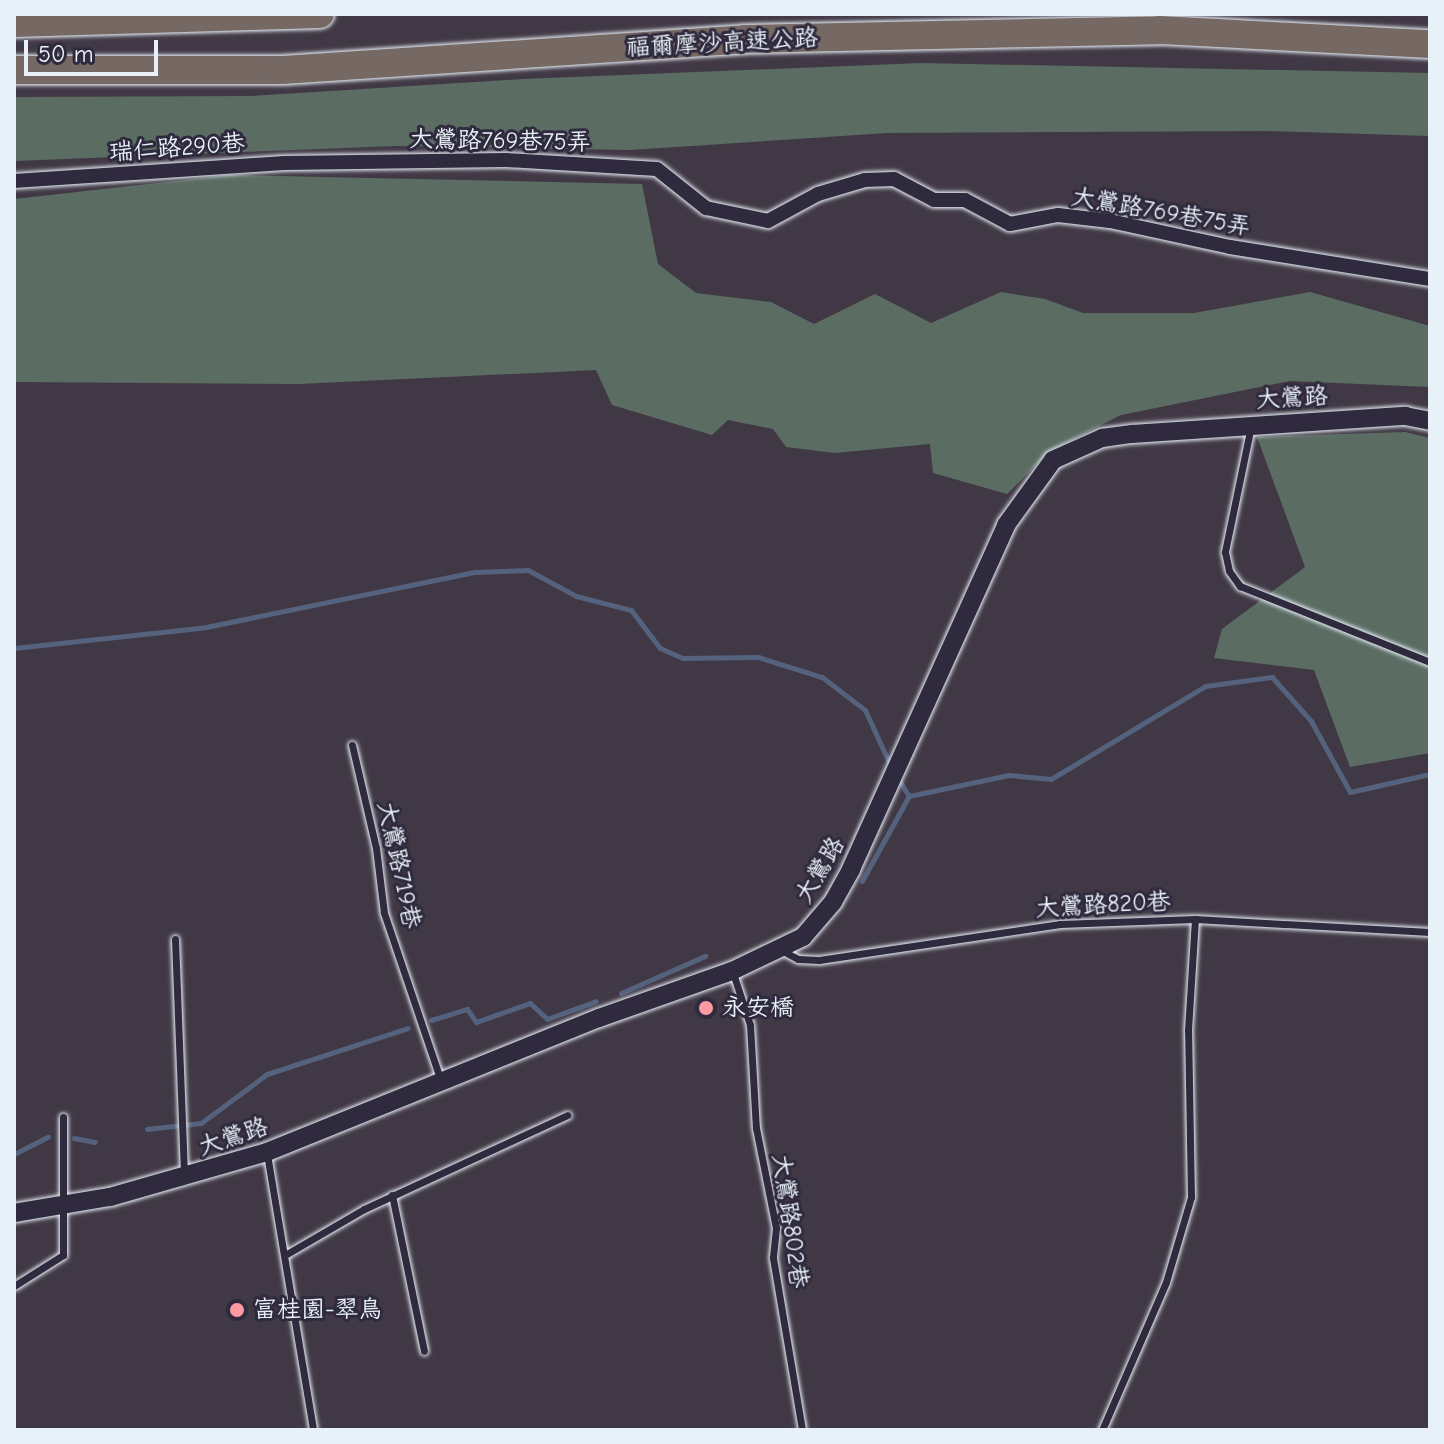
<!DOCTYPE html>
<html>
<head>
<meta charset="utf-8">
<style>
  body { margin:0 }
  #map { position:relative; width:1444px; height:1444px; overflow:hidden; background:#413845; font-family:"Comic Neue","LXGW WenKai TC",sans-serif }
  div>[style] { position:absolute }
  .green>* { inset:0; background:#5b6c63 }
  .stream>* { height:5px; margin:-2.5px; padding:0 2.5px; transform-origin:2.5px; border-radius:2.5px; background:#54627d }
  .roads { filter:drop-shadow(0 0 2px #e8f1f8) drop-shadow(0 0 2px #e8f1f8) }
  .service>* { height:7px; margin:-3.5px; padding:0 3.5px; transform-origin:3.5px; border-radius:3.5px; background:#2f2a3d }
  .minor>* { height:14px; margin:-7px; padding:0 7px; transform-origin:7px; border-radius:7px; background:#2f2a3d }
  .tertiary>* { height:18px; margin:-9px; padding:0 9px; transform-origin:9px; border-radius:9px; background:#2f2a3d }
  .motorway>* { height:28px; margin:-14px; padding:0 14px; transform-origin:14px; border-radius:14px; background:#766964 }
  .dots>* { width:22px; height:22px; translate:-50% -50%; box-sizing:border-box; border:4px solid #2f2a3d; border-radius:50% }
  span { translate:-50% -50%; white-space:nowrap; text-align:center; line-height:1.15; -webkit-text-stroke:6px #2f2a3d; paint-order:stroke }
  .street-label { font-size:24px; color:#e8f1f8 }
  .poi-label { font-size:24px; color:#e8f1f8 }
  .left { translate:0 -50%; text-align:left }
  .frame { position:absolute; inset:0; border:16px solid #e8f1f8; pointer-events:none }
  .scale { position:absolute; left:24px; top:40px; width:134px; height:36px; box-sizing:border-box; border:4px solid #e8f1f8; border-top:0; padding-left:10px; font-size:24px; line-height:28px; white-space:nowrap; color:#e8f1f8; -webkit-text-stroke:6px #2f2a3d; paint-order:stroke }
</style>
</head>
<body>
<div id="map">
  <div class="green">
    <i style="clip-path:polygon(921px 63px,1430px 73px,1430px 136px,1266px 131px,887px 133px,630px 150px,396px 146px,14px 161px,14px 97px,251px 96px,523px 79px)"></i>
    <i style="clip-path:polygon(229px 175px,642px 184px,658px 264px,696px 293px,771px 302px,814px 324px,875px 294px,931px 323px,1001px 292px,1045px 299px,1083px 313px,1194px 313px,1310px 292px,1430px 326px,1430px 387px,1290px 381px,1121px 415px,1050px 451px,1007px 494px,933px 473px,930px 444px,835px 453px,786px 447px,773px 429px,728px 420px,712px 435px,612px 405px,596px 370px,299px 384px,14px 382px,14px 199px)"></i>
    <i style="clip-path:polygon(1405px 432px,1430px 438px,1430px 753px,1350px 767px,1314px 670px,1214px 658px,1222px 629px,1305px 567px,1257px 437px)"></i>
  </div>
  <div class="stream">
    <i style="left:14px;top:648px;width:193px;rotate:-6.2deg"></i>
    <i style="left:206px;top:627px;width:275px;rotate:-11.6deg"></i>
    <i style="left:475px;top:572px;width:53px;rotate:-2.2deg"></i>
    <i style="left:528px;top:570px;width:55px;rotate:28.4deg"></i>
    <i style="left:576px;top:596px;width:57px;rotate:14.3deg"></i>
    <i style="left:631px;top:610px;width:48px;rotate:52.7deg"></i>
    <i style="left:660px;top:648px;width:24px;rotate:24deg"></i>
    <i style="left:682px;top:658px;width:76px;rotate:-0.8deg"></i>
    <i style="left:758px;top:657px;width:67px;rotate:17.4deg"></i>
    <i style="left:822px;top:677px;width:54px;rotate:37.5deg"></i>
    <i style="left:865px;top:710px;width:65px;rotate:65.4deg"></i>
    <i style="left:897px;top:777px;width:22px;rotate:58deg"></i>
    <i style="left:909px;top:796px;width:102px;rotate:-11.9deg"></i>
    <i style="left:1009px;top:775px;width:42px;rotate:5.4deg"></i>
    <i style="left:1051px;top:779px;width:180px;rotate:-31.1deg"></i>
    <i style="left:1205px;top:686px;width:68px;rotate:-7.7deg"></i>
    <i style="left:1272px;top:677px;width:59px;rotate:48.4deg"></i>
    <i style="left:1311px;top:721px;width:81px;rotate:61.2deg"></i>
    <i style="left:1350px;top:792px;width:82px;rotate:-12.7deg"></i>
    <i style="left:862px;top:881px;width:97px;rotate:-61.1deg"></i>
    <i style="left:621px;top:993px;width:92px;rotate:-23.8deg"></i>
    <i style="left:431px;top:1020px;width:38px;rotate:-17deg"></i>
    <i style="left:467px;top:1009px;width:16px;rotate:55deg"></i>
    <i style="left:476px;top:1022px;width:57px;rotate:-19.4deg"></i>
    <i style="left:530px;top:1003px;width:23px;rotate:43deg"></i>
    <i style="left:547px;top:1019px;width:52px;rotate:-20.2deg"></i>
    <i style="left:147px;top:1129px;width:54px;rotate:-6.3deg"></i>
    <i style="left:201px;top:1123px;width:82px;rotate:-36.6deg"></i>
    <i style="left:267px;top:1074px;width:148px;rotate:-18.1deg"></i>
    <i style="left:74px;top:1138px;width:21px;rotate:11deg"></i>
    <i style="left:14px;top:1154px;width:38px;rotate:-27deg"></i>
  </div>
  <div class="roads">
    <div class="service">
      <i style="left:1251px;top:426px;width:129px;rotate:101.7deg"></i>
      <i style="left:1225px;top:552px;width:19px;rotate:78deg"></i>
      <i style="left:1229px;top:571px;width:19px;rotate:54deg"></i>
      <i style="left:1240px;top:586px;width:205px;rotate:21.8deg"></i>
      <i style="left:352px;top:745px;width:106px;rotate:76.9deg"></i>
      <i style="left:376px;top:848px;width:65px;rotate:83deg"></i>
      <i style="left:384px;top:913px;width:177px;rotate:71.3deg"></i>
      <i style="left:175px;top:939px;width:234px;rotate:87.8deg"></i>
      <i style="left:781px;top:950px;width:19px;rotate:28deg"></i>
      <i style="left:798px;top:959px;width:21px;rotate:3deg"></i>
      <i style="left:819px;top:960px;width:244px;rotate:-8.5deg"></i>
      <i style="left:1060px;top:924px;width:135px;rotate:-2.1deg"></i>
      <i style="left:1195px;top:919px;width:235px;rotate:3.2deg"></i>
      <i style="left:733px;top:973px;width:55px;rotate:71.9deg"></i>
      <i style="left:750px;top:1025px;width:103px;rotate:86.7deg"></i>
      <i style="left:756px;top:1128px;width:102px;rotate:78.7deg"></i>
      <i style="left:776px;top:1228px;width:30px;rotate:96deg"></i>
      <i style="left:773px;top:1258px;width:174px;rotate:80.4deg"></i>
      <i style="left:267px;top:1154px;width:280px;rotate:80.5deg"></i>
      <i style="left:392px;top:1195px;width:159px;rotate:78.4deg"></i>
      <i style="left:285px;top:1255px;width:91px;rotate:-30.2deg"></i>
      <i style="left:364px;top:1209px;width:224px;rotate:-24.8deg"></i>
      <i style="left:14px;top:1286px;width:58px;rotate:-32.3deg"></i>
      <i style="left:63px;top:1255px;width:138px;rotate:-90deg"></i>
      <i style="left:1102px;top:1430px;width:161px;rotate:-66.6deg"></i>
      <i style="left:1166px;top:1282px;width:89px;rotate:-73.6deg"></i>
      <i style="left:1191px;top:1197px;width:167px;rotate:-91deg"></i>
      <i style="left:1188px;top:1030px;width:111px;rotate:-86.4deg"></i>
    </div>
    <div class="minor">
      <i style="left:14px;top:181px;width:271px;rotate:-3.8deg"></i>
      <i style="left:284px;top:163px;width:222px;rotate:-0.8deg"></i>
      <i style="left:506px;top:160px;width:151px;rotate:3.4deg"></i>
      <i style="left:657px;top:169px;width:63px;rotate:38.5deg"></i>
      <i style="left:706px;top:208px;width:63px;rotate:11.8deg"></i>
      <i style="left:768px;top:221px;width:57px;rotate:-28.4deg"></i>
      <i style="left:818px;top:194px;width:49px;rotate:-16.6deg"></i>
      <i style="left:865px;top:180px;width:29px;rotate:-2deg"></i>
      <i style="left:894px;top:179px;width:45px;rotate:27.7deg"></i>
      <i style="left:934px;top:200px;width:31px"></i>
      <i style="left:965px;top:200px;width:51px;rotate:28.1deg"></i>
      <i style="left:1010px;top:224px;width:49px;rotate:-10.6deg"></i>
      <i style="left:1058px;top:215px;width:52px;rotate:6.6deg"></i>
      <i style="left:1110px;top:221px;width:123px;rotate:12.2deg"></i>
      <i style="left:1230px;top:247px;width:203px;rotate:9.1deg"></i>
    </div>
    <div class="tertiary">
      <i style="left:14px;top:1213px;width:97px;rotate:-9.5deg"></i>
      <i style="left:110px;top:1197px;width:163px;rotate:-16deg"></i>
      <i style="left:267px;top:1152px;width:358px;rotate:-22deg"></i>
      <i style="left:599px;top:1018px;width:141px;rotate:-19.5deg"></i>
      <i style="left:732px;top:971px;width:79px;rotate:-25.6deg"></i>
      <i style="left:803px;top:937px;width:46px;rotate:-49.4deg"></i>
      <i style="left:833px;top:902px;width:38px;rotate:-61deg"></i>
      <i style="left:851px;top:869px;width:377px;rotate:-65.7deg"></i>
      <i style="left:1006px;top:525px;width:80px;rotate:-54.1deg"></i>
      <i style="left:1053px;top:460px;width:54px;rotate:-24.2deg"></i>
      <i style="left:1102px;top:438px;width:30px;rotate:-8deg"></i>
      <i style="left:1132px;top:434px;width:274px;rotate:-3.8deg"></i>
      <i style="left:1405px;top:416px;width:25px;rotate:11deg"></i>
    </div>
    <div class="motorway">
      <i style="left:14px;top:23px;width:306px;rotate:-1.7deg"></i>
      <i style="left:14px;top:70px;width:269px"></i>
      <i style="left:283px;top:70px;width:463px;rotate:-3.8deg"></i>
      <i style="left:745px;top:39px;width:415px;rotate:-1.2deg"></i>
      <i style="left:1160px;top:30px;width:270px;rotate:3deg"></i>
    </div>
  </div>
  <div class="dots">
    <i style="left:706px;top:1008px;background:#ff9aa2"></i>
    <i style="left:237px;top:1310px;background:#ff9aa2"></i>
  </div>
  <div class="street-label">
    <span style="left:722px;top:43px;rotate:-3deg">福爾摩沙高速公路</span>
    <span style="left:500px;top:141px;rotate:1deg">大鶯路769巷75弄</span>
    <span style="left:177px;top:148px;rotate:-4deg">瑞仁路290巷</span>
    <span style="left:1161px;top:212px;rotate:10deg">大鶯路769巷75弄</span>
    <span style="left:1292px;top:398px;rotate:-3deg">大鶯路</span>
    <span style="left:399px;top:865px;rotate:78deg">大鶯路719巷</span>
    <span style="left:820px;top:870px;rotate:-59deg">大鶯路</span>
    <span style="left:1103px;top:905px;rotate:-3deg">大鶯路820巷</span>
    <span style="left:233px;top:1137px;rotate:-18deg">大鶯路</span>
    <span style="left:790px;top:1221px;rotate:82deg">大鶯路802巷</span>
  </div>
  <div class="poi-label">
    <span class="left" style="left:722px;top:1008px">永安橋</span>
    <span class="left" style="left:253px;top:1310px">富桂園-翠鳥</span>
  </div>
  <div class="frame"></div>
  <div class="scale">50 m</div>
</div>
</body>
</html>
